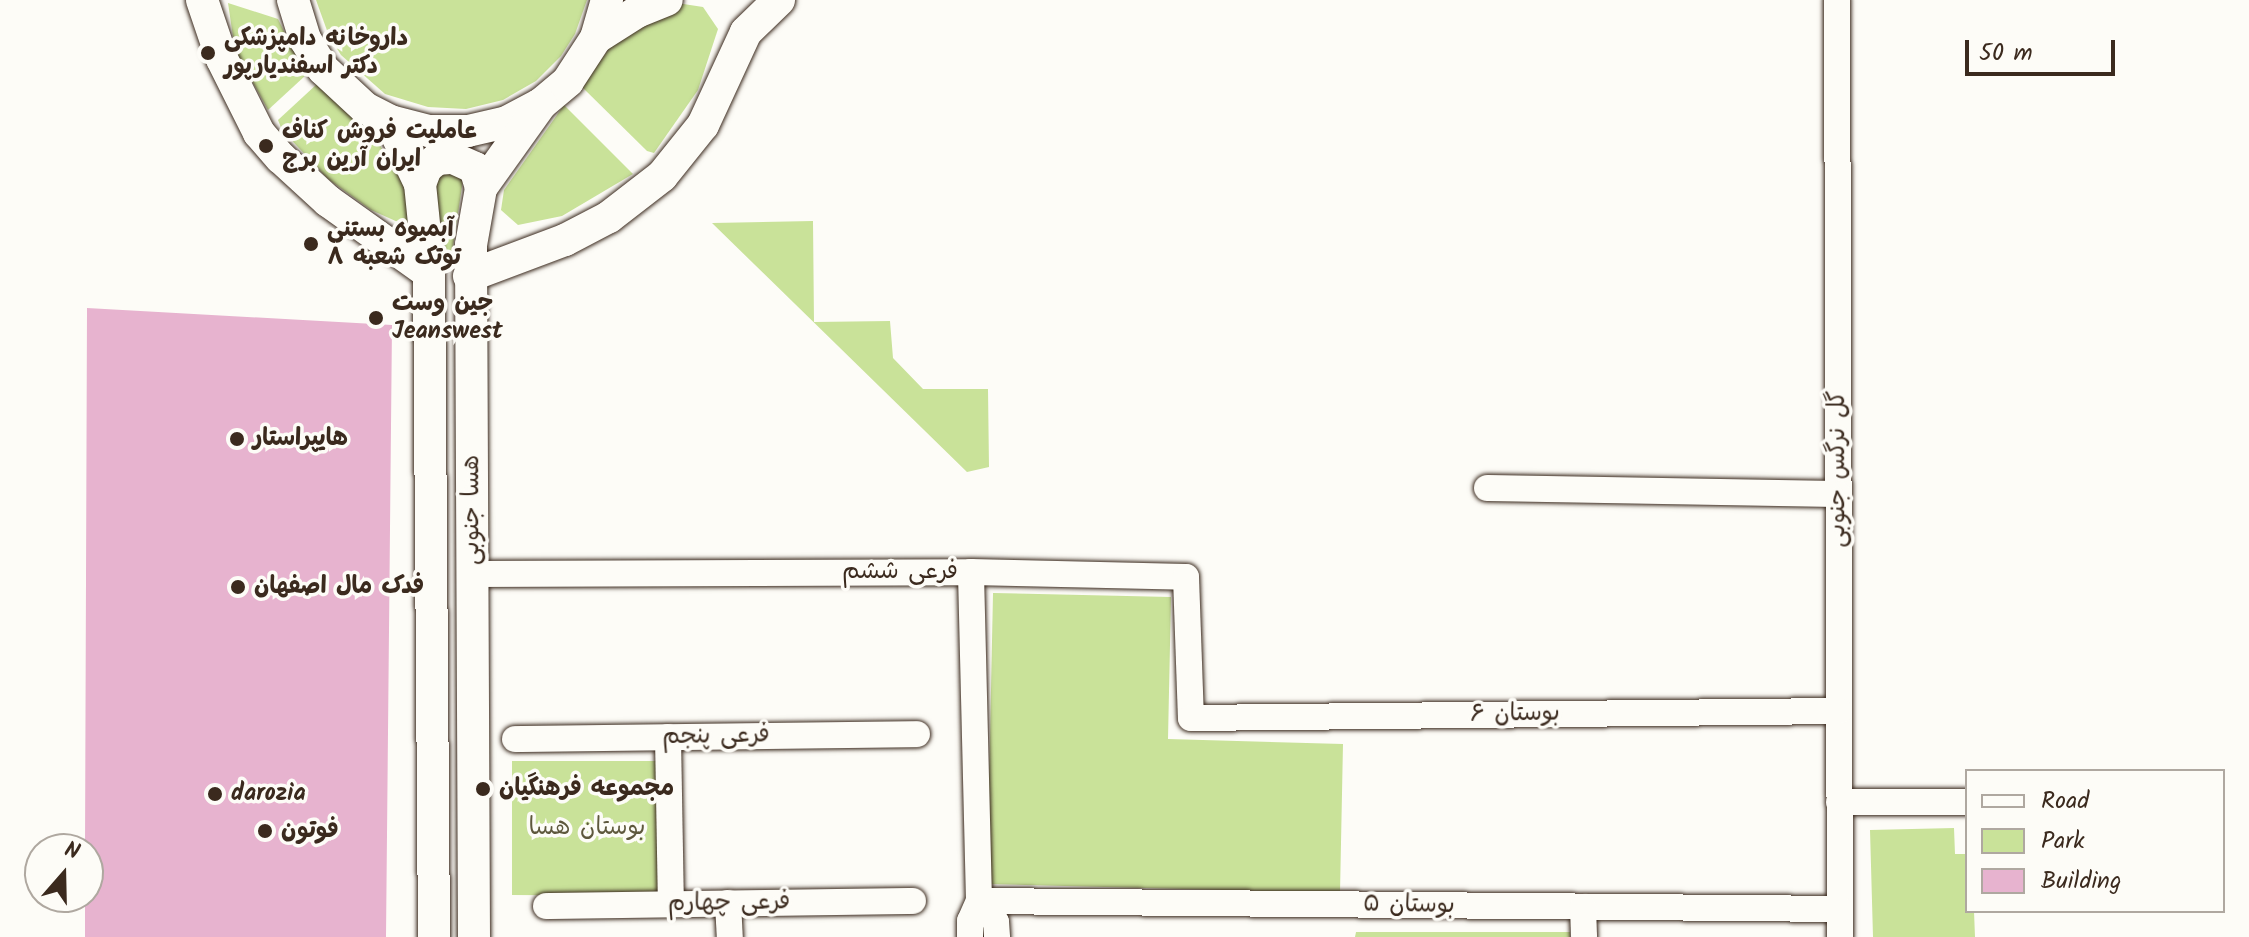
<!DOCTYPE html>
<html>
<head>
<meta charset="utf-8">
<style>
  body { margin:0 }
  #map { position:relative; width:2249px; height:937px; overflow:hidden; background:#fdfcf7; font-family:Kalam,"Playpen Sans Arabic",sans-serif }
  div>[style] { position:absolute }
  .green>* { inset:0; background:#c9e299 }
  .building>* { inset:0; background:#e7b3cf }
  .roads { filter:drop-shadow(0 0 2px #3b2a1e) drop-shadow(0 0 2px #3b2a1e) }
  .minor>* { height:26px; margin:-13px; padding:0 13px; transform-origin:13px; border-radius:13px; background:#fdfcf7 }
  .major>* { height:32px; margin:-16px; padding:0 16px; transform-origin:16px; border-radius:16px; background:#fdfcf7 }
  .dots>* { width:22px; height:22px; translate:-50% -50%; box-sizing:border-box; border:4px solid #fdfcf7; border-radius:50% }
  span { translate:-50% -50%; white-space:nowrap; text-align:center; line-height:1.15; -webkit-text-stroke:7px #fdfcf7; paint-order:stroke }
  .poi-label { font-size:24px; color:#3b2a1e; font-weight:700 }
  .left { translate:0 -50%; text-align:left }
  .street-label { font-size:24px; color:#3b2a1e }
  .park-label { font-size:24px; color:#5e583d }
  .legend { position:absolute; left:1965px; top:769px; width:260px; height:144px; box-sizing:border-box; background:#fdfcf7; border:2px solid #afa8a0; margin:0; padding:10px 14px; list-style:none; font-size:24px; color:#3b2a1e }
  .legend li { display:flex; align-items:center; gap:16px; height:40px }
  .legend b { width:40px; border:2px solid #afa8a0 }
  .north { position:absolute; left:24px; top:833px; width:80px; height:80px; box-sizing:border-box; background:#fdfcf7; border:2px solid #afa8a0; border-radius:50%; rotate:20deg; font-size:22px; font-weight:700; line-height:32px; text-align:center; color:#3b2a1e }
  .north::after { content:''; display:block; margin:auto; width:28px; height:36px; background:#3b2a1e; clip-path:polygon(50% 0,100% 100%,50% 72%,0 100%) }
  .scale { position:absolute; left:1965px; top:40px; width:150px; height:36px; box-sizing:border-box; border:4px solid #3b2a1e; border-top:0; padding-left:10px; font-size:24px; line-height:28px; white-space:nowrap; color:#3b2a1e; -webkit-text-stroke:6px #fdfcf7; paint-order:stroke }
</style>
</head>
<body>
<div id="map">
  <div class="green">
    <i style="clip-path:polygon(316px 0,587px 0,575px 34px,561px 56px,536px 81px,503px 100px,466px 109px,428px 107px,385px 94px,341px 55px,329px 36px)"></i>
    <i style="clip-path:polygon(228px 3px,278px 19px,306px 75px,268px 110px,235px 50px)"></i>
    <i style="clip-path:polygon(677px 3px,703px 7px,718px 29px,698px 90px,654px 153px,647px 151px,581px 86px,623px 30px)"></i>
    <i style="clip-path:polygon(317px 84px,373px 134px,405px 186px,409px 227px,371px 210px,328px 179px,282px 130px,278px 120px)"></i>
    <i style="clip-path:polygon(564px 105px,633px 174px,562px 216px,518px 225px,501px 210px,504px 190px)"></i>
    <i style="clip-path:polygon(446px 169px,463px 180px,450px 267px,442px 266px,431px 182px)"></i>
    <i style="clip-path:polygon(813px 221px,814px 322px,890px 321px,893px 358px,923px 389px,988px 389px,989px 467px,967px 472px,712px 223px)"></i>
    <i style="clip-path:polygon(993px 593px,1171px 597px,1168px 739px,1343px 744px,1340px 893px,987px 884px)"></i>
    <i style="clip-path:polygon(512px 761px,661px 761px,662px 896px,512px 895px)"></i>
    <i style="clip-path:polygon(1954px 828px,1955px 854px,1967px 854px,1967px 911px,1974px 911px,1975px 937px,1873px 937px,1870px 830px)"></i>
    <i style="clip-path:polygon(1356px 932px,1570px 932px,1570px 937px,1355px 937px)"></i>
  </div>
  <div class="building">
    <i style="clip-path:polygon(87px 308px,392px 325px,386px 937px,85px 937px,85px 897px,88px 897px,88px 849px,85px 849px)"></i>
  </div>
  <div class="roads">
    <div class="minor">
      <i style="left:1837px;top:0;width:937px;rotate:89.82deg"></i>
      <i style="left:1487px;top:488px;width:351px;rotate:1deg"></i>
      <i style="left:472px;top:574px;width:499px;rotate:-0.2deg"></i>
      <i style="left:971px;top:572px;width:215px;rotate:1.3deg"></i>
      <i style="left:1186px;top:577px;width:141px;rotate:88deg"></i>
      <i style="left:1191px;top:718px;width:648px;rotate:-0.62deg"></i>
      <i style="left:668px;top:737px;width:167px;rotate:89deg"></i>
      <i style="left:515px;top:739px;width:402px;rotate:-0.7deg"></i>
      <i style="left:1839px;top:802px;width:128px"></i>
      <i style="left:979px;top:901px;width:861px;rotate:0.53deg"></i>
      <i style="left:979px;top:901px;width:27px;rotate:51deg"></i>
      <i style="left:996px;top:922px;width:15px;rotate:86deg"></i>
      <i style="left:728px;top:903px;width:34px;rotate:87deg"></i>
      <i style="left:546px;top:906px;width:367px;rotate:-0.8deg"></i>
      <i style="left:1583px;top:907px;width:30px;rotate:88deg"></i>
      <i style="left:970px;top:937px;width:16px;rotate:-90deg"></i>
      <i style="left:970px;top:921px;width:22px;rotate:-66deg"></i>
      <i style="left:979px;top:901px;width:329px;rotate:-91.4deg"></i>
    </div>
    <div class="major">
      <i style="left:202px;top:0;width:62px;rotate:71.3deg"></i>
      <i style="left:222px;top:59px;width:83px;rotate:63.4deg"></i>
      <i style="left:259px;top:133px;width:33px;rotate:49deg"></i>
      <i style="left:281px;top:158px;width:64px;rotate:42.5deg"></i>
      <i style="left:328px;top:201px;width:124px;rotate:35.5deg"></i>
      <i style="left:293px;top:0;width:41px;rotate:72.9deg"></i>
      <i style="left:305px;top:39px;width:35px;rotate:59deg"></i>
      <i style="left:323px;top:69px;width:57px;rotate:42.9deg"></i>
      <i style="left:365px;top:108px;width:28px;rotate:27deg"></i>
      <i style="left:390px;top:121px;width:40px;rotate:14.4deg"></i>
      <i style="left:429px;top:131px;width:39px"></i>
      <i style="left:468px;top:131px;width:40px;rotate:-13deg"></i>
      <i style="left:507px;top:122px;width:38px;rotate:-28deg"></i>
      <i style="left:541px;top:104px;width:35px;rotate:-40deg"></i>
      <i style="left:568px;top:81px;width:51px;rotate:-56.9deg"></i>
      <i style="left:596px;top:38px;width:40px;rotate:-74deg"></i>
      <i style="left:596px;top:38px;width:49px;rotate:-32.4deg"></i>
      <i style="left:637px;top:12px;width:32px;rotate:-22deg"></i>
      <i style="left:390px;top:121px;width:70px;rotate:64.5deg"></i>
      <i style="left:420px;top:184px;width:89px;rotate:84.2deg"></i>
      <i style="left:429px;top:273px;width:664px;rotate:89.57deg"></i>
      <i style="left:420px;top:184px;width:17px;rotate:-69deg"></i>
      <i style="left:426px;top:168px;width:14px;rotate:-39deg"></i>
      <i style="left:437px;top:159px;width:16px;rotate:-4deg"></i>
      <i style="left:453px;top:158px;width:24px;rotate:24deg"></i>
      <i style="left:475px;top:168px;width:21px;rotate:73deg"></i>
      <i style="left:469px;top:276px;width:103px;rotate:-20.6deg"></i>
      <i style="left:565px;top:240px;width:50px;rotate:-27.6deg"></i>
      <i style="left:609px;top:217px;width:67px;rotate:-37.7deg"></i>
      <i style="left:662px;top:176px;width:65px;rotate:-51.2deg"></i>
      <i style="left:703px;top:125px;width:102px;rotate:-65.2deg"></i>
      <i style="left:746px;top:32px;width:46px;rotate:-44.1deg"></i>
      <i style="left:474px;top:937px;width:692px;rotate:-90.25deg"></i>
      <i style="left:471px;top:245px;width:58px;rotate:-80deg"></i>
      <i style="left:481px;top:188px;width:103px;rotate:-54.5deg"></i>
    </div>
  </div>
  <div class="dots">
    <i style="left:208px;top:53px;background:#3b2a1e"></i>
    <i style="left:266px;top:146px;background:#3b2a1e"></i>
    <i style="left:311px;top:244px;background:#3b2a1e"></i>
    <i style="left:376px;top:318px;background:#3b2a1e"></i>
    <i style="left:237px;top:439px;background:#3b2a1e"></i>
    <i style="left:238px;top:587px;background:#3b2a1e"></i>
    <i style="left:483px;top:789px;background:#3b2a1e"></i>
    <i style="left:215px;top:794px;background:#3b2a1e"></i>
    <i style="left:265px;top:831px;background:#3b2a1e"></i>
  </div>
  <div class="poi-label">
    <span class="left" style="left:224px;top:53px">داروخانه دامپزشکی<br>دکتر اسفندیارپور</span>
    <span class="left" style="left:282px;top:146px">عاملیت فروش کناف<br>ایران آرین برج</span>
    <span class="left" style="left:327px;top:244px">آبمیوه بستنی<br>توتک شعبه ۸</span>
    <span class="left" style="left:392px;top:318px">جین وست<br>Jeanswest</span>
    <span class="left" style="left:253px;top:439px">هایپراستار</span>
    <span class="left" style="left:254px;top:587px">فدک مال اصفهان</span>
    <span class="left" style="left:499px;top:789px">مجموعه فرهنگیان</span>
    <span class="left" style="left:231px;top:794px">darozia</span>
    <span class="left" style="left:281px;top:831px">فوتون</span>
  </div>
  <div class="street-label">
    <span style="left:1838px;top:469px;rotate:-90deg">گل نرگس جنوبی</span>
    <span style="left:472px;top:510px;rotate:-90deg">هسا جنوبی</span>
    <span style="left:900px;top:572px">فرعی ششم</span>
    <span style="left:1515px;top:714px;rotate:-1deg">بوستان ۶</span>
    <span style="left:716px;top:736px;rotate:-1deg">فرعی پنجم</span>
    <span style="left:729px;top:903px;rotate:-1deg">فرعی چهارم</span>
    <span style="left:1409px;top:905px;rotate:1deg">بوستان ۵</span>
  </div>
  <div class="park-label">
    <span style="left:587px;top:828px">بوستان هسا</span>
  </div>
  <ul class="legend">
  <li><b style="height:10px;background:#fdfcf7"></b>Road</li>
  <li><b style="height:22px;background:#c9e299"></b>Park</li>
  <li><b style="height:22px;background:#e7b3cf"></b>Building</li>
  </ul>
  <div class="north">N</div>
  <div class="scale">50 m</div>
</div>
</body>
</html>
